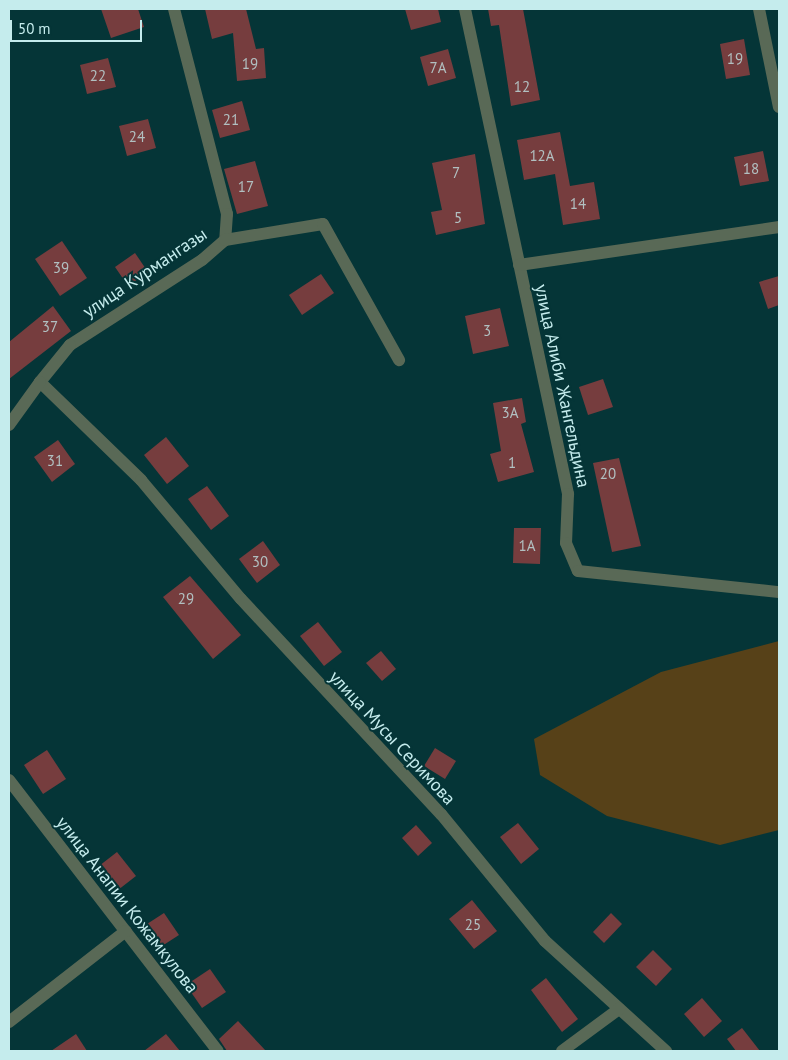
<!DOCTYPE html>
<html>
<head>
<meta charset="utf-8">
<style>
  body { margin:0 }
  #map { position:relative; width:788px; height:1060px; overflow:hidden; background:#053537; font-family:"PT Sans",sans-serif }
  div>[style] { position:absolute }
  .green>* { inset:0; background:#574118 }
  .building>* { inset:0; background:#763d3e }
  .minor>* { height:12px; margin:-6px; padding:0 6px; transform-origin:6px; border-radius:6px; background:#596956 }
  span { translate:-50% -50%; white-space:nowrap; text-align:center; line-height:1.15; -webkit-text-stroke:4px #053537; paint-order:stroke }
  .number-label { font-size:15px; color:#b1c0c1 }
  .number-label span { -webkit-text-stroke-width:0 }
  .street-label { font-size:18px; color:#c5eced }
  .frame { position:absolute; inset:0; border:10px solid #c5eced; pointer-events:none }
  .scale { position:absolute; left:10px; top:20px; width:132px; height:22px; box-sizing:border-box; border:2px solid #c5eced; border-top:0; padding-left:6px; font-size:15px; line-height:18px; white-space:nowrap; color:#c5eced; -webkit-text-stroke:4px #053537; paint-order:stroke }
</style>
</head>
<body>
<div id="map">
  <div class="green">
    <i style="clip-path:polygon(779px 641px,779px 830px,720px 845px,607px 816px,540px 775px,534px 739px,661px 672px)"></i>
  </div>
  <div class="building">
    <i style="clip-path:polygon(101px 9px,138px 9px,144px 27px,111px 38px)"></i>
    <i style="clip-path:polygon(205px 9px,246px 9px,256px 49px,264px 48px,266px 78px,237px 81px,233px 33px,212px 39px)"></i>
    <i style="clip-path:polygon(405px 9px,438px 9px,441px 22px,411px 30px)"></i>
    <i style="clip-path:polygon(488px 9px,523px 9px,540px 100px,511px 106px,499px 25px,491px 26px)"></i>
    <i style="clip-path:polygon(744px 39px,750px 75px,726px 79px,720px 44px)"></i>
    <i style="clip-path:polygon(448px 49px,456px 78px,428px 86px,420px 57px)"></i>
    <i style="clip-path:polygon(108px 58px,116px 87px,87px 94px,80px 65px)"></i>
    <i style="clip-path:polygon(242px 101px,250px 130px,220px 138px,212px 110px)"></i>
    <i style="clip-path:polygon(148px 119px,156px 148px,127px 156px,119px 126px)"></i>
    <i style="clip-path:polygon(560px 132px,570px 186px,594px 182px,600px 219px,563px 225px,555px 174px,524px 180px,517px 140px)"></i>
    <i style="clip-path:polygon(763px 151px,769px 181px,740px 186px,734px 157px)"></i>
    <i style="clip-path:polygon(475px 154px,485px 224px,436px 235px,431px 212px,442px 210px,432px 163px)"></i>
    <i style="clip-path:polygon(255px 161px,268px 206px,237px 214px,224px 169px)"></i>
    <i style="clip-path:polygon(62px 241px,87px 278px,60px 296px,35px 259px)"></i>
    <i style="clip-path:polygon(135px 253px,148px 272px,128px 286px,115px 267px)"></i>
    <i style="clip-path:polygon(321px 274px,334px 293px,302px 315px,289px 295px)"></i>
    <i style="clip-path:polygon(779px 276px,779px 305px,768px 309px,759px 282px)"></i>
    <i style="clip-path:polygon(53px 306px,71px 331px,9px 379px,9px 342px)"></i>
    <i style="clip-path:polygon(500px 308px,509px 346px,473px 354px,465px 316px)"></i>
    <i style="clip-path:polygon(603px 379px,613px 407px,588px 415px,579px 387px)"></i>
    <i style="clip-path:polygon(522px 398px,526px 422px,521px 424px,534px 472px,498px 482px,490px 454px,501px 451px,493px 403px)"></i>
    <i style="clip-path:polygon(166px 437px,189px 466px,167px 484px,144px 455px)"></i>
    <i style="clip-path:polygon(58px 440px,75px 464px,52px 482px,34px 457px)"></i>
    <i style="clip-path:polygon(619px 458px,641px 546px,612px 552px,593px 463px)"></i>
    <i style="clip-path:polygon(207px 486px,229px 516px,211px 530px,188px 499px)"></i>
    <i style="clip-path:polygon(514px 528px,541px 528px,540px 564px,513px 563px)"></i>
    <i style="clip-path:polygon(263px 541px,280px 565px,257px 583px,239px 559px)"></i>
    <i style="clip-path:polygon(190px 576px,241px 635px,213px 659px,163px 597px)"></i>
    <i style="clip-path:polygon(318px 622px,342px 652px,324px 666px,300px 636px)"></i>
    <i style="clip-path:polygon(381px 651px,396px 669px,382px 681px,366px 663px)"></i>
    <i style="clip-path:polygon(435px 748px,456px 761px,445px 779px,424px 766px)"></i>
    <i style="clip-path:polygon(47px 750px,66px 779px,43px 794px,24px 765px)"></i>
    <i style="clip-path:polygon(518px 823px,539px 849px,521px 864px,500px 837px)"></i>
    <i style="clip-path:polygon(416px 825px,432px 843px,418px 856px,402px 838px)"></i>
    <i style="clip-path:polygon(117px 852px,136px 876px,118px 890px,99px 866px)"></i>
    <i style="clip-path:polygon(472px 900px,497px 931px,474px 949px,449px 919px)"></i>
    <i style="clip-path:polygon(164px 913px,179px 935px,162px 946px,147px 924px)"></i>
    <i style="clip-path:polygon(611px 913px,622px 924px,604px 943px,593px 932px)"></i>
    <i style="clip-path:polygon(653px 950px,672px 969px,656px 986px,636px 967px)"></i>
    <i style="clip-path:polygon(210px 969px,226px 992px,202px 1008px,186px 985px)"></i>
    <i style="clip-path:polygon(546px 978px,578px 1019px,562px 1032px,531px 990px)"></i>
    <i style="clip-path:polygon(702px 998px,722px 1021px,704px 1037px,684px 1014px)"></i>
    <i style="clip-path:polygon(238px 1021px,266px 1051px,227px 1051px,219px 1039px)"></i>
    <i style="clip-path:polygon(742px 1028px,760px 1051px,736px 1051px,727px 1039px)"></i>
    <i style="clip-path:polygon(76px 1034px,87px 1051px,51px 1051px)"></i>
    <i style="clip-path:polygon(166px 1034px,180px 1051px,144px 1051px)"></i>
  </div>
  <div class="minor">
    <i style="left:174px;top:9px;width:212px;rotate:75.5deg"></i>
    <i style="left:227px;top:214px;width:26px;rotate:94deg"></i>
    <i style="left:225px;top:240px;width:30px;rotate:139deg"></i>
    <i style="left:202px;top:260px;width:157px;rotate:147.2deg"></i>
    <i style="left:70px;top:345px;width:48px;rotate:129deg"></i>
    <i style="left:40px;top:382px;width:141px;rotate:44.1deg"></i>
    <i style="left:141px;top:480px;width:155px;rotate:50deg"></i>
    <i style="left:241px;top:599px;width:294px;rotate:47.1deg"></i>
    <i style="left:441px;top:814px;width:164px;rotate:50.7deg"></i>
    <i style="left:545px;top:941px;width:164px;rotate:42.3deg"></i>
    <i style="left:465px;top:9px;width:496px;rotate:78deg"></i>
    <i style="left:568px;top:494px;width:49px;rotate:92.3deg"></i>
    <i style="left:566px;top:543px;width:30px;rotate:67deg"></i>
    <i style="left:578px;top:571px;width:202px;rotate:6deg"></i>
    <i style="left:759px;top:9px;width:100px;rotate:78.5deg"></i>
    <i style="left:225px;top:240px;width:99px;rotate:-9.3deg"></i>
    <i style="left:323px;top:224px;width:156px;rotate:60.8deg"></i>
    <i style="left:519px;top:265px;width:263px;rotate:-8.3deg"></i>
    <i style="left:9px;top:425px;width:53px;rotate:-54.2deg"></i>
    <i style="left:9px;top:780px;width:342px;rotate:52.4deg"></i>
    <i style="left:9px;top:1022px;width:148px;rotate:-37.9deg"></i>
    <i style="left:562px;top:1051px;width:71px;rotate:-36.4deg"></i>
  </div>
  <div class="number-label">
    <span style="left:735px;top:59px">19</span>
    <span style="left:250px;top:64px">19</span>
    <span style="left:438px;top:68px">7А</span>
    <span style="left:98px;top:76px">22</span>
    <span style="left:522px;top:87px">12</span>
    <span style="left:231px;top:120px">21</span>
    <span style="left:137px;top:137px">24</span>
    <span style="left:542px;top:156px">12А</span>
    <span style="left:751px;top:169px">18</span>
    <span style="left:456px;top:173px">7</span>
    <span style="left:246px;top:187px">17</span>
    <span style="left:578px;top:204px">14</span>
    <span style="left:458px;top:218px">5</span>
    <span style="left:61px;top:268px">39</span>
    <span style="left:50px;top:327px">37</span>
    <span style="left:487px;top:331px">3</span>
    <span style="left:510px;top:413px">3А</span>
    <span style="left:55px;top:461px">31</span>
    <span style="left:512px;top:463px">1</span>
    <span style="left:608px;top:474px">20</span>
    <span style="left:527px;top:546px">1А</span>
    <span style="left:260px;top:562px">30</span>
    <span style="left:186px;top:599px">29</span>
    <span style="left:473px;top:925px">25</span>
  </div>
  <div class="street-label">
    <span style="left:145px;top:273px;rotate:-34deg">улица Курмангазы</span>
    <span style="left:562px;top:386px;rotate:78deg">улица Алиби Жангельдина</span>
    <span style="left:392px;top:738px;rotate:47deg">улица Мусы Серимова</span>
    <span style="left:127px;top:905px;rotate:52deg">улица Анапии Кожамкулова</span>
  </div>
  <div class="frame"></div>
  <div class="scale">50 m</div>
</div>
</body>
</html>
